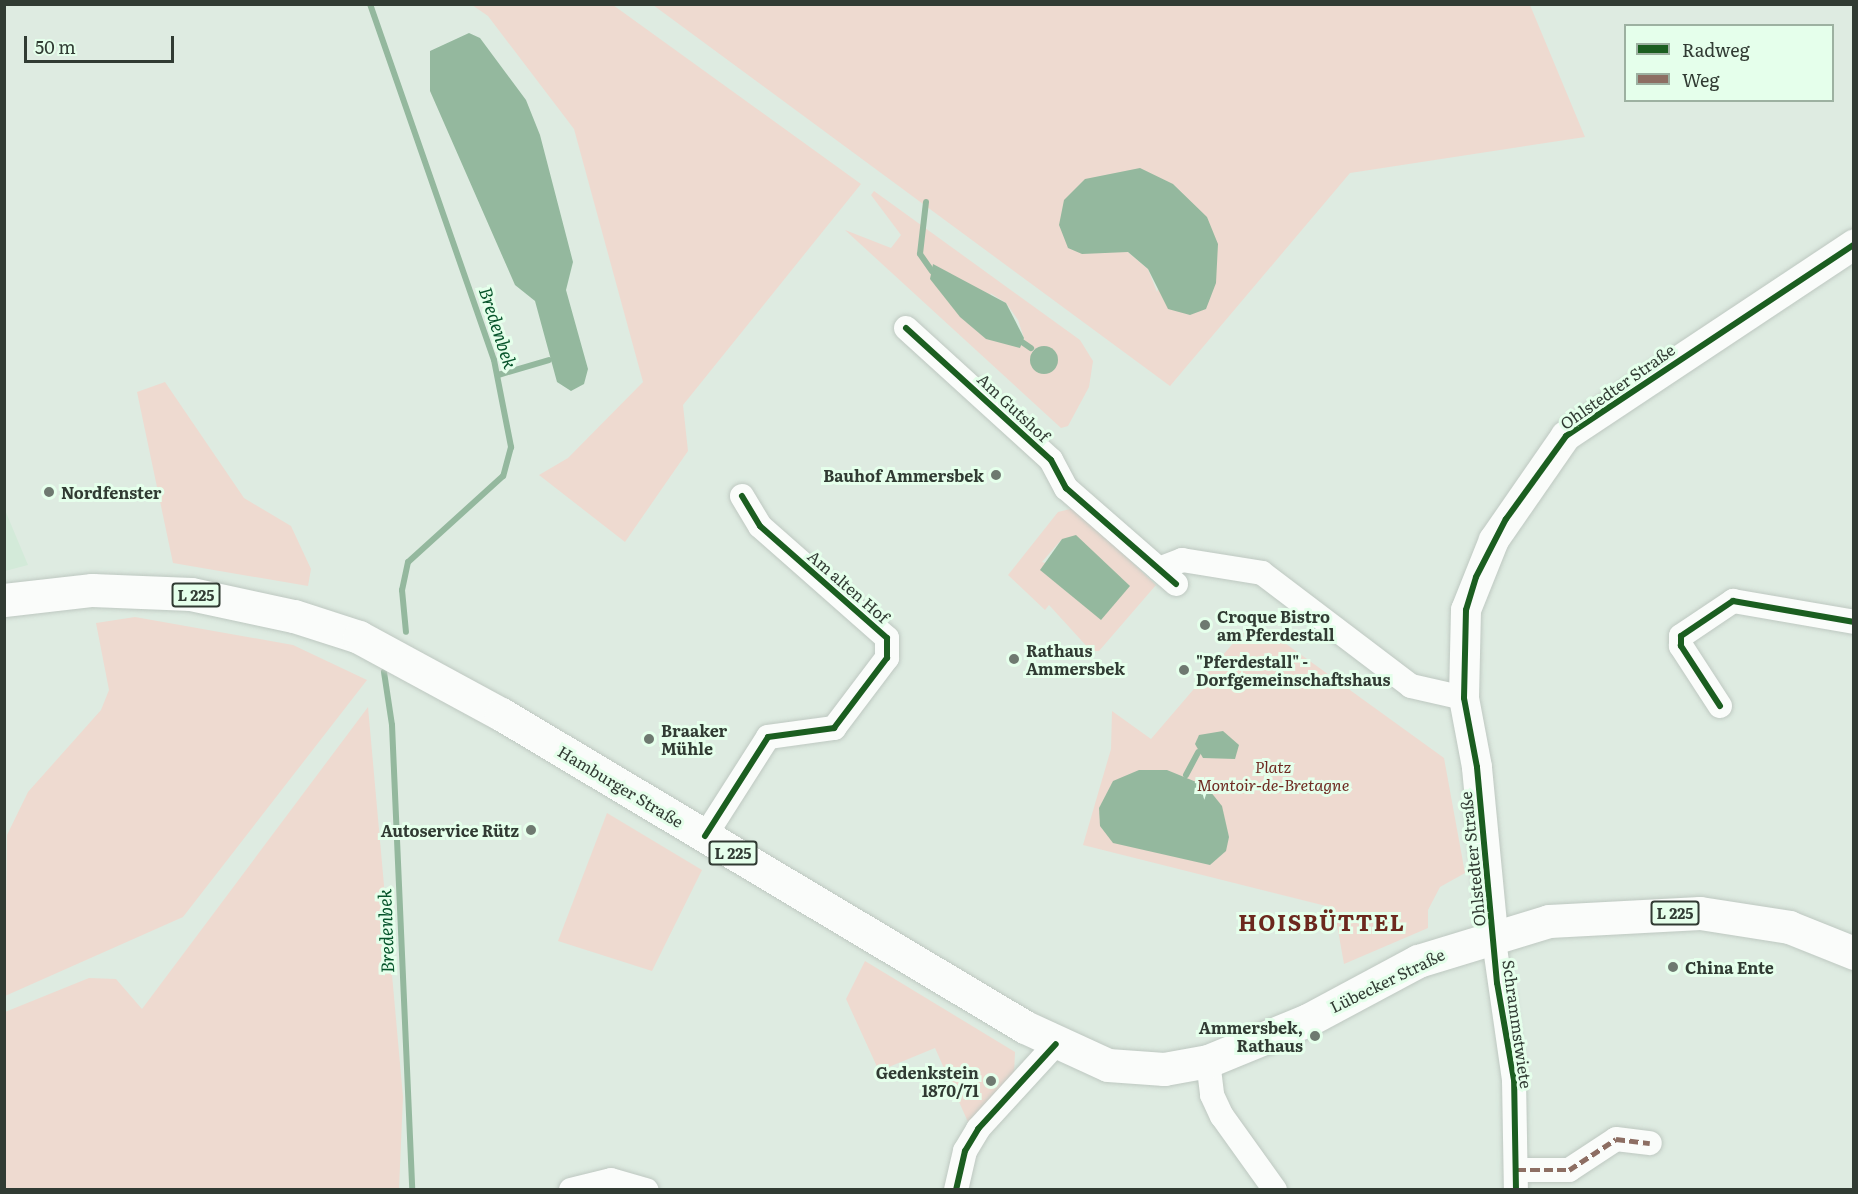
<!DOCTYPE html>
<html>
<head>
<meta charset="utf-8">
<style>
  body { margin:0 }
  #map { position:relative; width:1858px; height:1194px; overflow:hidden; background:#deebe1; font-family:Literata,serif }
  div>[style] { position:absolute }
  .built>* { inset:0; background:#d3ead9 }
  .green>* { inset:0; background:#eedad0 }
  .water>* { inset:0; background:#94b89e }
  .round { border-radius:50% }
  .stream>* { height:6px; margin:-3px; padding:0 3px; transform-origin:3px; border-radius:3px; background:#94b89e }
  .roads { filter:drop-shadow(0 0 2px #bec8c1) drop-shadow(0 0 2px #bec8c1) }
  .minor>* { height:24px; margin:-12px; padding:0 12px; transform-origin:12px; border-radius:12px; background:#fafcfa }
  .tertiary>* { height:30px; margin:-15px; padding:0 15px; transform-origin:15px; border-radius:15px; background:#fafcfa }
  .primary>* { height:33px; margin:-16.5px; padding:0 16.5px; transform-origin:16.5px; border-radius:16.5px; background:#fafcfa }
  .quiet>* { height:4.5px; margin-top:-2.25px; transform-origin:0; background:repeating-linear-gradient(90deg,#8d6e63 0 9px,transparent 0 13.5px) }
  .cycleway>* { height:6px; margin:-3px; padding:0 3px; transform-origin:3px; border-radius:3px; background:#1b5e20 }
  .dots>* { width:16px; height:16px; translate:-50% -50%; box-sizing:border-box; border:3px solid #e5ffeb; border-radius:50% }
  span { translate:-50% -50%; white-space:nowrap; text-align:center; line-height:1.15; -webkit-text-stroke:6px #e5ffeb; paint-order:stroke }
  .shield-label span { padding:2px 4px; background:#e5ffeb; border:2px solid; border-radius:4px; -webkit-text-stroke-width:0 }
  .shield-label { font-size:15px; color:#313b33; font-weight:700 }
  .street-label { font-size:16px; color:#313b33 }
  .poi-label { font-size:16px; color:#313b33; font-weight:700 }
  .right { translate:-100% -50%; text-align:right }
  .left { translate:0 -50%; text-align:left }
  .park-label { font-size:16px; color:#6f2b22; font-style:italic }
  .water-label { font-size:18px; color:#06542a; font-style:italic }
  .district-label { font-size:22px; color:#6c281e; font-weight:700; letter-spacing:1.5px }
  .frame { position:absolute; inset:0; border:6px solid #313b33; pointer-events:none }
  .legend { position:absolute; left:1624px; top:24px; width:210px; height:78px; box-sizing:border-box; background:#e5ffeb; border:2px solid #9db1a1; margin:0; padding:8px 10px; list-style:none; font-size:18px; color:#313b33 }
  .legend li { display:flex; align-items:center; gap:12px; height:30px }
  .legend b { width:30px; border:2px solid #9db1a1 }
  .scale { position:absolute; left:24px; top:36px; width:150px; height:27px; box-sizing:border-box; border:3px solid #313b33; border-top:0; padding-left:8px; font-size:18px; line-height:21px; white-space:nowrap; color:#313b33; -webkit-text-stroke:4px #e5ffeb; paint-order:stroke }
</style>
</head>
<body>
<div id="map">
  <div class="built">
    <i style="clip-path:polygon(5px 510px,28px 565px,5px 571px,4px 571px)"></i>
  </div>
  <div class="green">
    <i style="clip-path:polygon(472px 5px,613px 5px,861px 184px,683px 405px,688px 451px,625px 542px,539px 475px,568px 458px,643px 382px,574px 129px,488px 16px)"></i>
    <i style="clip-path:polygon(evenodd,653px 5px,1530px 5px,1585px 137px,1350px 173px,1170px 386px,653px 5px,1173px 184px,1189px 201px,1157px 292px,1148px 269px,1128px 252px,1104px 250px,1173px 184px)"></i>
    <i style="clip-path:polygon(evenodd,874px 191px,1080px 340px,1093px 361px,1089px 387px,1068px 426px,1061px 428px,845px 230px,891px 248px,901px 235px,871px 195px,874px 191px,990px 293px,1006px 303px,1018px 320px,1024px 338px,1019px 348px,990px 293px)"></i>
    <i style="clip-path:polygon(165px 382px,244px 498px,291px 526px,311px 569px,308px 586px,173px 563px,137px 392px)"></i>
    <i style="clip-path:polygon(evenodd,1074px 508px,1156px 585px,1099px 651px,1091px 651px,1049px 605px,1045px 610px,1008px 575px,1058px 512px,1074px 508px,1062px 539px,1130px 586px,1042px 562px,1062px 539px)"></i>
    <i style="clip-path:polygon(135px 617px,293px 645px,367px 680px,183px 917px,5px 996px,7px 835px,28px 792px,101px 710px,109px 690px,96px 623px)"></i>
    <i style="clip-path:polygon(1253px 620px,1444px 758px,1465px 873px,1440px 887px,1428px 910px,1428px 928px,1344px 964px,1334px 908px,1083px 845px,1111px 749px,1112px 711px,1151px 739px)"></i>
    <i style="clip-path:polygon(368px 707px,403px 1097px,399px 1189px,5px 1189px,5px 1012px,89px 978px,116px 979px,142px 1009px)"></i>
    <i style="clip-path:polygon(607px 813px,702px 870px,652px 971px,558px 941px)"></i>
    <i style="clip-path:polygon(865px 961px,1015px 1052px,1014px 1075px,968px 1122px,935px 1048px,879px 1071px,846px 999px)"></i>
  </div>
  <div class="water">
    <i style="clip-path:polygon(469px 33px,480px 38px,526px 100px,540px 135px,573px 262px,566px 290px,588px 369px,584px 384px,571px 391px,557px 382px,535px 301px,515px 285px,430px 91px,430px 51px)"></i>
    <i style="clip-path:polygon(1140px 168px,1173px 184px,1207px 217px,1218px 244px,1216px 283px,1206px 309px,1190px 315px,1168px 309px,1148px 269px,1128px 252px,1082px 254px,1068px 248px,1059px 225px,1064px 200px,1085px 179px)"></i>
    <i style="clip-path:polygon(933px 264px,1006px 303px,1024px 338px,1020px 348px,986px 339px,960px 317px,930px 279px)"></i>
    <i class="round" style="left:1030px;top:346px;width:28px;height:28px"></i>
    <i style="clip-path:polygon(1076px 535px,1130px 586px,1101px 620px,1040px 570px,1062px 539px)"></i>
    <i style="clip-path:polygon(1223px 731px,1239px 745px,1235px 759px,1203px 758px,1195px 744px,1199px 735px)"></i>
    <i style="clip-path:polygon(1167px 770px,1206px 786px,1222px 806px,1229px 837px,1226px 851px,1210px 865px,1113px 843px,1100px 826px,1099px 808px,1113px 781px,1139px 770px)"></i>
  </div>
  <div class="stream">
    <i style="left:370px;top:4px;width:377px;rotate:70.8deg"></i>
    <i style="left:494px;top:360px;width:89px;rotate:78.9deg"></i>
    <i style="left:511px;top:447px;width:30px;rotate:105deg"></i>
    <i style="left:503px;top:476px;width:128px;rotate:137.8deg"></i>
    <i style="left:408px;top:562px;width:29px;rotate:102deg"></i>
    <i style="left:402px;top:590px;width:42px;rotate:84.6deg"></i>
    <i style="left:926px;top:202px;width:52px;rotate:96.6deg"></i>
    <i style="left:920px;top:254px;width:21px;rotate:55deg"></i>
    <i style="left:1022px;top:342px;width:11px;rotate:34deg"></i>
    <i style="left:498px;top:375px;width:53px;rotate:-16.4deg"></i>
    <i style="left:384px;top:672px;width:54px;rotate:81.4deg"></i>
    <i style="left:392px;top:725px;width:465px;rotate:87.5deg"></i>
    <i style="left:1186px;top:775px;width:26px;rotate:-62deg"></i>
  </div>
  <div class="roads">
    <div class="minor">
      <i style="left:906px;top:328px;width:196px;rotate:42.3deg"></i>
      <i style="left:1051px;top:460px;width:32px;rotate:62deg"></i>
      <i style="left:1066px;top:488px;width:146px;rotate:41.1deg"></i>
      <i style="left:1159px;top:569px;width:25px;rotate:-21deg"></i>
      <i style="left:1182px;top:560px;width:81px;rotate:9.2deg"></i>
      <i style="left:1262px;top:573px;width:187px;rotate:37.2deg"></i>
      <i style="left:1411px;top:686px;width:54px;rotate:12.8deg"></i>
      <i style="left:1720px;top:706px;width:72px;rotate:-123deg"></i>
      <i style="left:1681px;top:646px;width:10px;rotate:-90deg"></i>
      <i style="left:1681px;top:636px;width:63px;rotate:-33.9deg"></i>
      <i style="left:1733px;top:601px;width:123px;rotate:9.8deg"></i>
      <i style="left:705px;top:836px;width:117px;rotate:-57.5deg"></i>
      <i style="left:768px;top:737px;width:67px;rotate:-7.8deg"></i>
      <i style="left:834px;top:728px;width:88px;rotate:-52.9deg"></i>
      <i style="left:887px;top:658px;width:20px;rotate:-90deg"></i>
      <i style="left:887px;top:638px;width:169px;rotate:-138.6deg"></i>
      <i style="left:760px;top:526px;width:35px;rotate:-121deg"></i>
      <i style="left:1493px;top:934px;width:148px;rotate:81.8deg"></i>
      <i style="left:1514px;top:1080px;width:110px;rotate:89deg"></i>
      <i style="left:1208px;top:1061px;width:34px;rotate:83deg"></i>
      <i style="left:1212px;top:1095px;width:23px;rotate:65deg"></i>
      <i style="left:1222px;top:1116px;width:91px;rotate:54.4deg"></i>
      <i style="left:1517px;top:1170px;width:52px"></i>
      <i style="left:1569px;top:1170px;width:56px;rotate:-33.4deg"></i>
      <i style="left:1616px;top:1139px;width:34px;rotate:7deg"></i>
      <i style="left:571px;top:1190px;width:41px;rotate:-14deg"></i>
      <i style="left:611px;top:1180px;width:37px;rotate:16deg"></i>
      <i style="left:956px;top:1190px;width:40px;rotate:-77deg"></i>
      <i style="left:965px;top:1151px;width:26px;rotate:-59deg"></i>
      <i style="left:978px;top:1129px;width:115px;rotate:-47.5deg"></i>
    </div>
    <div class="tertiary">
      <i style="left:1493px;top:934px;width:168px;rotate:-95.5deg"></i>
      <i style="left:1477px;top:767px;width:70px;rotate:-100.7deg"></i>
      <i style="left:1464px;top:698px;width:88px;rotate:-88.7deg"></i>
      <i style="left:1466px;top:610px;width:75px;rotate:-68.2deg"></i>
      <i style="left:1494px;top:540px;width:126px;rotate:-55.3deg"></i>
      <i style="left:1566px;top:436px;width:346px;rotate:-33.6deg"></i>
    </div>
    <div class="primary">
      <i style="left:4px;top:600px;width:89px;rotate:-6.5deg"></i>
      <i style="left:92px;top:590px;width:99px;rotate:2.3deg"></i>
      <i style="left:191px;top:594px;width:105px;rotate:12.1deg"></i>
      <i style="left:294px;top:616px;width:68px;rotate:17.9deg"></i>
      <i style="left:359px;top:637px;width:162px;rotate:28.5deg"></i>
      <i style="left:501px;top:714px;width:610px;rotate:30.85deg"></i>
      <i style="left:1025px;top:1027px;width:91px;rotate:24.6deg"></i>
      <i style="left:1108px;top:1065px;width:56px;rotate:4.1deg"></i>
      <i style="left:1164px;top:1069px;width:45px;rotate:-10.3deg"></i>
      <i style="left:1208px;top:1061px;width:108px;rotate:-22.3deg"></i>
      <i style="left:1308px;top:1020px;width:125px;rotate:-28.2deg"></i>
      <i style="left:1418px;top:961px;width:137px;rotate:-17deg"></i>
      <i style="left:1549px;top:921px;width:151px;rotate:-3deg"></i>
      <i style="left:1700px;top:913px;width:90px;rotate:8.9deg"></i>
      <i style="left:1789px;top:927px;width:70px;rotate:21.8deg"></i>
    </div>
  </div>
  <div class="quiet">
    <i style="left:1517px;top:1170px;width:52px"></i>
    <i style="left:1569px;top:1170px;width:56px;rotate:-33.4deg"></i>
    <i style="left:1616px;top:1139px;width:34px;rotate:7deg"></i>
  </div>
  <div class="cycleway">
    <i style="left:906px;top:328px;width:196px;rotate:42.3deg"></i>
    <i style="left:1051px;top:460px;width:32px;rotate:62deg"></i>
    <i style="left:1066px;top:488px;width:146px;rotate:41.1deg"></i>
    <i style="left:1720px;top:706px;width:72px;rotate:-123deg"></i>
    <i style="left:1681px;top:646px;width:10px;rotate:-90deg"></i>
    <i style="left:1681px;top:636px;width:63px;rotate:-33.9deg"></i>
    <i style="left:1733px;top:601px;width:123px;rotate:9.8deg"></i>
    <i style="left:705px;top:836px;width:117px;rotate:-57.5deg"></i>
    <i style="left:768px;top:737px;width:67px;rotate:-7.8deg"></i>
    <i style="left:834px;top:728px;width:88px;rotate:-52.9deg"></i>
    <i style="left:887px;top:658px;width:20px;rotate:-90deg"></i>
    <i style="left:887px;top:638px;width:169px;rotate:-138.6deg"></i>
    <i style="left:760px;top:526px;width:35px;rotate:-121deg"></i>
    <i style="left:956px;top:1190px;width:40px;rotate:-77deg"></i>
    <i style="left:965px;top:1151px;width:26px;rotate:-59deg"></i>
    <i style="left:978px;top:1129px;width:115px;rotate:-47.5deg"></i>
    <i style="left:1516px;top:1190px;width:110px;rotate:-91deg"></i>
    <i style="left:1514px;top:1080px;width:98px;rotate:-99.9deg"></i>
    <i style="left:1497px;top:983px;width:217px;rotate:-95.3deg"></i>
    <i style="left:1477px;top:767px;width:70px;rotate:-100.7deg"></i>
    <i style="left:1464px;top:698px;width:88px;rotate:-88.7deg"></i>
    <i style="left:1466px;top:610px;width:34px;rotate:-73deg"></i>
    <i style="left:1476px;top:577px;width:65px;rotate:-62.7deg"></i>
    <i style="left:1506px;top:519px;width:102px;rotate:-54.1deg"></i>
    <i style="left:1566px;top:436px;width:346px;rotate:-33.6deg"></i>
  </div>
  <div class="dots">
    <i style="left:996px;top:475px;background:#6e7970"></i>
    <i style="left:49px;top:492px;background:#6e7970"></i>
    <i style="left:1205px;top:625px;background:#6e7970"></i>
    <i style="left:1014px;top:659px;background:#6e7970"></i>
    <i style="left:1184px;top:670px;background:#6e7970"></i>
    <i style="left:649px;top:739px;background:#6e7970"></i>
    <i style="left:531px;top:830px;background:#6e7970"></i>
    <i style="left:1673px;top:967px;background:#6e7970"></i>
    <i style="left:1315px;top:1036px;background:#6e7970"></i>
    <i style="left:991px;top:1081px;background:#6e7970"></i>
  </div>
  <div class="shield-label">
    <span style="left:196px;top:595px">L 225</span>
    <span style="left:733px;top:853px">L 225</span>
    <span style="left:1675px;top:913px">L 225</span>
  </div>
  <div class="street-label">
    <span style="left:1617px;top:386px;rotate:-35deg">Ohlstedter Straße</span>
    <span style="left:1014px;top:407px;rotate:43deg">Am Gutshof</span>
    <span style="left:849px;top:586px;rotate:41deg">Am alten Hof</span>
    <span style="left:621px;top:786px;rotate:31deg">Hamburger Straße</span>
    <span style="left:1472px;top:859px;rotate:-96deg">Ohlstedter Straße</span>
    <span style="left:1387px;top:980px;rotate:-26deg">Lübecker Straße</span>
    <span style="left:1518px;top:1024px;rotate:82deg">Schrammstwiete</span>
  </div>
  <div class="poi-label">
    <span class="right" style="left:984px;top:475px">Bauhof Ammersbek</span>
    <span class="left" style="left:61px;top:492px">Nordfenster</span>
    <span class="left" style="left:1217px;top:625px">Croque Bistro<br>am Pferdestall</span>
    <span class="left" style="left:1026px;top:659px">Rathaus<br>Ammersbek</span>
    <span class="left" style="left:1196px;top:670px">"Pferdestall" -<br>Dorfgemeinschaftshaus</span>
    <span class="left" style="left:661px;top:739px">Braaker<br>Mühle</span>
    <span class="right" style="left:519px;top:830px">Autoservice Rütz</span>
    <span class="left" style="left:1685px;top:967px">China Ente</span>
    <span class="right" style="left:1303px;top:1036px">Ammersbek,<br>Rathaus</span>
    <span class="right" style="left:979px;top:1081px">Gedenkstein<br>1870/71</span>
  </div>
  <div class="park-label">
    <span style="left:1273px;top:775px">Platz<br>Montoir-de-Bretagne</span>
  </div>
  <div class="water-label">
    <span style="left:498px;top:328px;rotate:72deg">Bredenbek</span>
    <span style="left:386px;top:931px;rotate:-92deg">Bredenbek</span>
  </div>
  <div class="district-label">
    <span style="left:1322px;top:922px">HOISBÜTTEL</span>
  </div>
  <div class="frame"></div>
  <ul class="legend">
  <li><b style="height:8px;background:#1b5e20"></b>Radweg</li>
  <li><b style="height:8px;background:#8d6e63"></b>Weg</li>
  </ul>
  <div class="scale">50 m</div>
</div>
</body>
</html>
